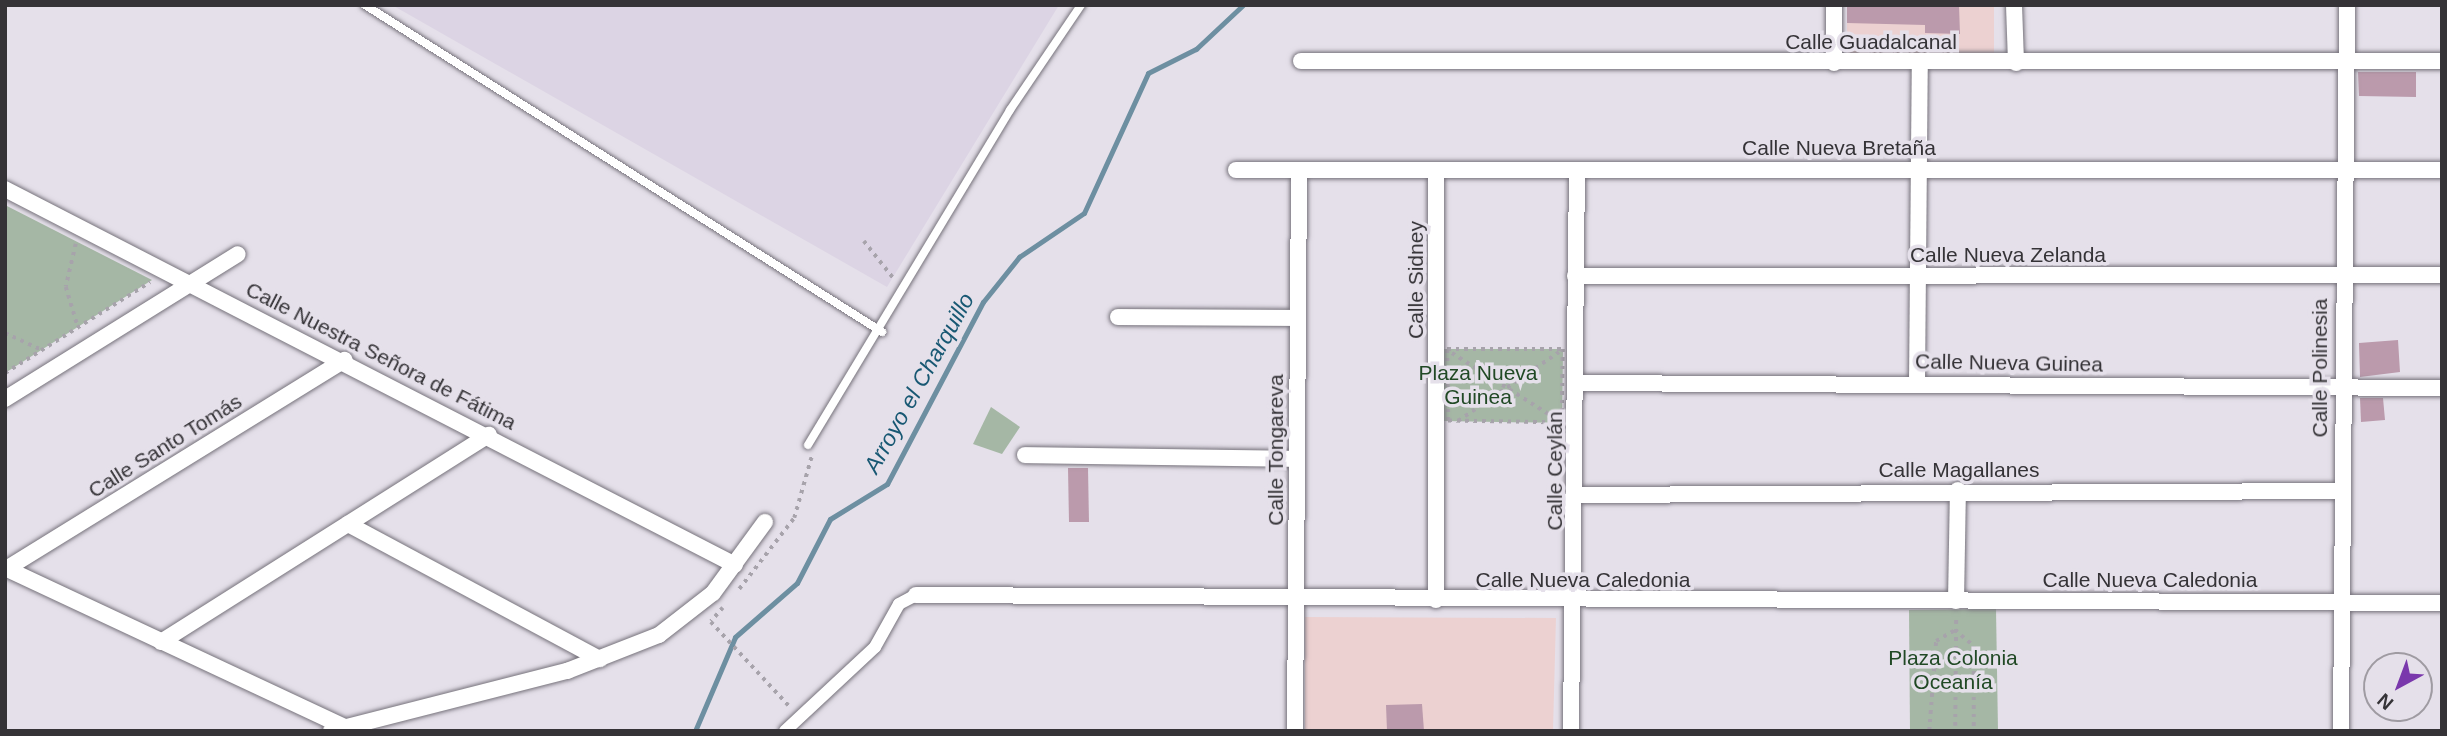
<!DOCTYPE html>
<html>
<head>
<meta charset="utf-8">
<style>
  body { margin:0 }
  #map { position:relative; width:2447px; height:736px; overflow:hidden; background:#e5e0ea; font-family:Helvetica,sans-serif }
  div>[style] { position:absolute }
  .built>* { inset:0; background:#dcd4e4 }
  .education>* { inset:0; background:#ecd1d1 }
  .green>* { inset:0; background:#a5b7a5 }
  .stream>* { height:5px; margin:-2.5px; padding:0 2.5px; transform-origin:2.5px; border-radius:2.5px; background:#6d8fa1 }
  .building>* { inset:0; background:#bb9aac }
  .path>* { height:3.5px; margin-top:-1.75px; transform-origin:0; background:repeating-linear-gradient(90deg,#a7a3ab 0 3.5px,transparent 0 8.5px) }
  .roads { filter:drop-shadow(0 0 2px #76727b) drop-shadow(0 0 2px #76727b) }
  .service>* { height:8px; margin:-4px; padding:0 4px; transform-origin:4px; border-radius:4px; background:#fff }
  .pedestrian>* { height:12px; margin:-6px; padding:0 6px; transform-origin:6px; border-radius:6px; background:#fff }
  .minor>* { height:16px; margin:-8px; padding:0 8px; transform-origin:8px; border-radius:8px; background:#fff }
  span { translate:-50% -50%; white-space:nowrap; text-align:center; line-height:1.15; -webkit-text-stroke:7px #e5e0ea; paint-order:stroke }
  .street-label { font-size:21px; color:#353337 }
  .park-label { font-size:21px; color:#214925 }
  .water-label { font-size:23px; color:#185873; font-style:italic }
  .frame { position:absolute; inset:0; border:7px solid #353337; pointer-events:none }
  .north { position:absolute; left:2363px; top:652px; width:70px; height:70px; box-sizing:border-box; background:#e5e0ea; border:2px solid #9f9ba2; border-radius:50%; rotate:221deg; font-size:19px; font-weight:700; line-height:28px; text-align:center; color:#353337 }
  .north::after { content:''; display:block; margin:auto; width:24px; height:32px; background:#7a38ac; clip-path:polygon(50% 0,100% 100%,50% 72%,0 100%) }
</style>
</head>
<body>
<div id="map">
  <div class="built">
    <i style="clip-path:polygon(392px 5px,1059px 5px,887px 287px)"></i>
  </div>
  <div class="education">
    <i style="clip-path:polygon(1847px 5px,1994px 5px,1994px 53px,1847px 53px)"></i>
    <i style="clip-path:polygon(1305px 617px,1556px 618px,1553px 731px,1305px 731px)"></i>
  </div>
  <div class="green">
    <i style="clip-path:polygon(5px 205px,152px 280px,5px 373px)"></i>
    <i style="clip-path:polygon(1441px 349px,1563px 349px,1562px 423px,1443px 421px)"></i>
    <i style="clip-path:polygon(991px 407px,1020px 427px,1002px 454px,973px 444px)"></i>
    <i style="clip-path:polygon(1996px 609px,1998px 731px,1910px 731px,1909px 610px)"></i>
  </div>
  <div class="stream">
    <i style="left:695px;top:731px;width:102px;rotate:-66.9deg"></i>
    <i style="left:735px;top:637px;width:82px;rotate:-41.1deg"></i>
    <i style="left:797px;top:583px;width:72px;rotate:-62.7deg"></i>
    <i style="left:830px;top:519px;width:67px;rotate:-31.6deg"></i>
    <i style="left:887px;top:484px;width:206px;rotate:-62.2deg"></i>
    <i style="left:983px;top:302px;width:58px;rotate:-51.3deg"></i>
    <i style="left:1019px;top:257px;width:78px;rotate:-34.1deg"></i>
    <i style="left:1084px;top:213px;width:154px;rotate:-65.4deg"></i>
    <i style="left:1148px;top:73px;width:54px;rotate:-26.6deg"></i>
    <i style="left:1196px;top:49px;width:64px;rotate:-43.1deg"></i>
  </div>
  <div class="building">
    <i style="clip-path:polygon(1847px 5px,1959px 5px,1960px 34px,1925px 33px,1925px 25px,1847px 23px)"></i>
    <i style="clip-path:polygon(2358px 72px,2416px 72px,2416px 97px,2359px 96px)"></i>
    <i style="clip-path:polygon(2398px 340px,2400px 372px,2360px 377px,2359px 343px)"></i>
    <i style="clip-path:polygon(2360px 398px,2383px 398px,2385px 420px,2361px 422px)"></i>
    <i style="clip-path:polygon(1068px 468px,1088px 468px,1089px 522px,1069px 522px)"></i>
    <i style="clip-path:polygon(1422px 704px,1424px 731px,1387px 731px,1386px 705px)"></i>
  </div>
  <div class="path">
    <i style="left:864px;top:241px;width:48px;rotate:51.7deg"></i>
    <i style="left:76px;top:244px;width:44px;rotate:103.1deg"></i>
    <i style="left:66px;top:287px;width:42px;rotate:73.3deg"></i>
    <i style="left:5px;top:333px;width:41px;rotate:24.7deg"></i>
    <i style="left:1447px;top:349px;width:116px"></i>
    <i style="left:1563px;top:349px;width:74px;rotate:90.8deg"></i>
    <i style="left:1562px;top:423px;width:114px;rotate:-179deg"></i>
    <i style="left:1448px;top:421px;width:72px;rotate:-90.8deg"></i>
    <i style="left:1452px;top:353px;width:125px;rotate:32.3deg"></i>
    <i style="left:5px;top:373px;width:171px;rotate:-32.1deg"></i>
    <i style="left:1458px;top:421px;width:122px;rotate:-34.3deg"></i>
    <i style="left:739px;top:589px;width:90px;rotate:-52.2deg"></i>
    <i style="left:794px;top:518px;width:66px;rotate:-74.1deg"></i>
    <i style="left:723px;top:608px;width:18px;rotate:131deg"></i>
    <i style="left:711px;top:622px;width:117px;rotate:47.1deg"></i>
    <i style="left:1955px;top:726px;width:110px;rotate:-89.5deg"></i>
    <i style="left:1929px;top:731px;width:90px;rotate:-85.6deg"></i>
    <i style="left:1936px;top:641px;width:22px;rotate:-30deg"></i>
    <i style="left:1955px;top:630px;width:25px;rotate:40deg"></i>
    <i style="left:1974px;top:646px;width:85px;rotate:90deg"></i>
    <i style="left:1948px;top:731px;width:16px"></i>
  </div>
  <div class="roads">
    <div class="service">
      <i style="left:365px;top:5px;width:612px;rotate:32.31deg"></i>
      <i style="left:808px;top:445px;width:391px;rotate:-58.9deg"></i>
      <i style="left:1010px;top:110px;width:127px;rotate:-55.9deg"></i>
    </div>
    <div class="pedestrian">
      <i style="left:785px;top:731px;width:123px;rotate:-43deg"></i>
      <i style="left:875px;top:647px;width:49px;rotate:-60.8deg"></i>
      <i style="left:899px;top:604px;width:19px;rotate:-28deg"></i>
    </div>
    <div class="minor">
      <i style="left:1834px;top:5px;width:58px;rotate:90deg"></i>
      <i style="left:2014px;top:5px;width:58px;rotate:88deg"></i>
      <i style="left:1301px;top:61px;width:1141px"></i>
      <i style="left:1236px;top:170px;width:1206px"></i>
      <i style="left:5px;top:189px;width:821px;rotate:27.25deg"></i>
      <i style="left:1575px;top:276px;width:867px;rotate:-0.07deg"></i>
      <i style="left:1118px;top:317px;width:180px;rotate:0.3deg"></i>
      <i style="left:1575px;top:383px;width:867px;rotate:0.33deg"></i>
      <i style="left:1917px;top:383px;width:320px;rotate:-89.5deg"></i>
      <i style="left:5px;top:399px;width:274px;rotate:-31.9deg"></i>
      <i style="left:1025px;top:455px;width:272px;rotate:0.8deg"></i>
      <i style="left:1576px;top:495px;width:765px;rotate:-0.3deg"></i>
      <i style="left:348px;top:524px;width:286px;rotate:28.2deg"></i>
      <i style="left:5px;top:568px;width:375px;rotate:25.1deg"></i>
      <i style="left:6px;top:569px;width:398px;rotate:-31.7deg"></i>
      <i style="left:916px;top:595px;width:1526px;rotate:0.3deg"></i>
      <i style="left:1436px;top:600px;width:430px;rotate:-90deg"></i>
      <i style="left:1956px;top:601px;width:111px;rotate:-89deg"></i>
      <i style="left:161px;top:642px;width:388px;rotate:-32.3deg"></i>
      <i style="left:331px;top:731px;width:244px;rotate:-14.3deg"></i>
      <i style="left:567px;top:671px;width:99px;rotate:-21.4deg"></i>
      <i style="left:659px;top:635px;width:68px;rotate:-37.9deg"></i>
      <i style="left:713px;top:593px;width:88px;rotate:-53.8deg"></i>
      <i style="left:1295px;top:731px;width:561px;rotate:-89.59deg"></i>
      <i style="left:1571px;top:731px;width:561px;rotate:-89.39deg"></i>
      <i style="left:2341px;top:731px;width:726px;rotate:-89.53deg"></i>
    </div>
  </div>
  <div class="street-label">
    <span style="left:1871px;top:42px">Calle Guadalcanal</span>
    <span style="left:1839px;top:148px">Calle Nueva Bretaña</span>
    <span style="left:2008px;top:255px">Calle Nueva Zelanda</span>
    <span style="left:1416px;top:280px;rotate:-90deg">Calle Sidney</span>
    <span style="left:381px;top:356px;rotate:27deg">Calle Nuestra Señora de Fátima</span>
    <span style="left:2009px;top:363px;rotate:1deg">Calle Nueva Guinea</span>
    <span style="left:2320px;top:368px;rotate:-90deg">Calle Polinesia</span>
    <span style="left:165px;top:446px;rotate:-32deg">Calle Santo Tomás</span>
    <span style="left:1276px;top:450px;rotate:-90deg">Calle Tongareva</span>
    <span style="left:1959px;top:470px">Calle Magallanes</span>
    <span style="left:1555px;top:471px;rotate:-90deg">Calle Ceylán</span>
    <span style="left:1583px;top:580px">Calle Nueva Caledonia</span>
    <span style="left:2150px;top:580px">Calle Nueva Caledonia</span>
  </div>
  <div class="park-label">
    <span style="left:1478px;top:385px">Plaza Nueva<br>Guinea</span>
    <span style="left:1953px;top:670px">Plaza Colonia<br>Oceanía</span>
  </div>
  <div class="water-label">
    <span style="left:919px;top:383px;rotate:-61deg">Arroyo el Charquillo</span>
  </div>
  <div class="frame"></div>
  <div class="north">N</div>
</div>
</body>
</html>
